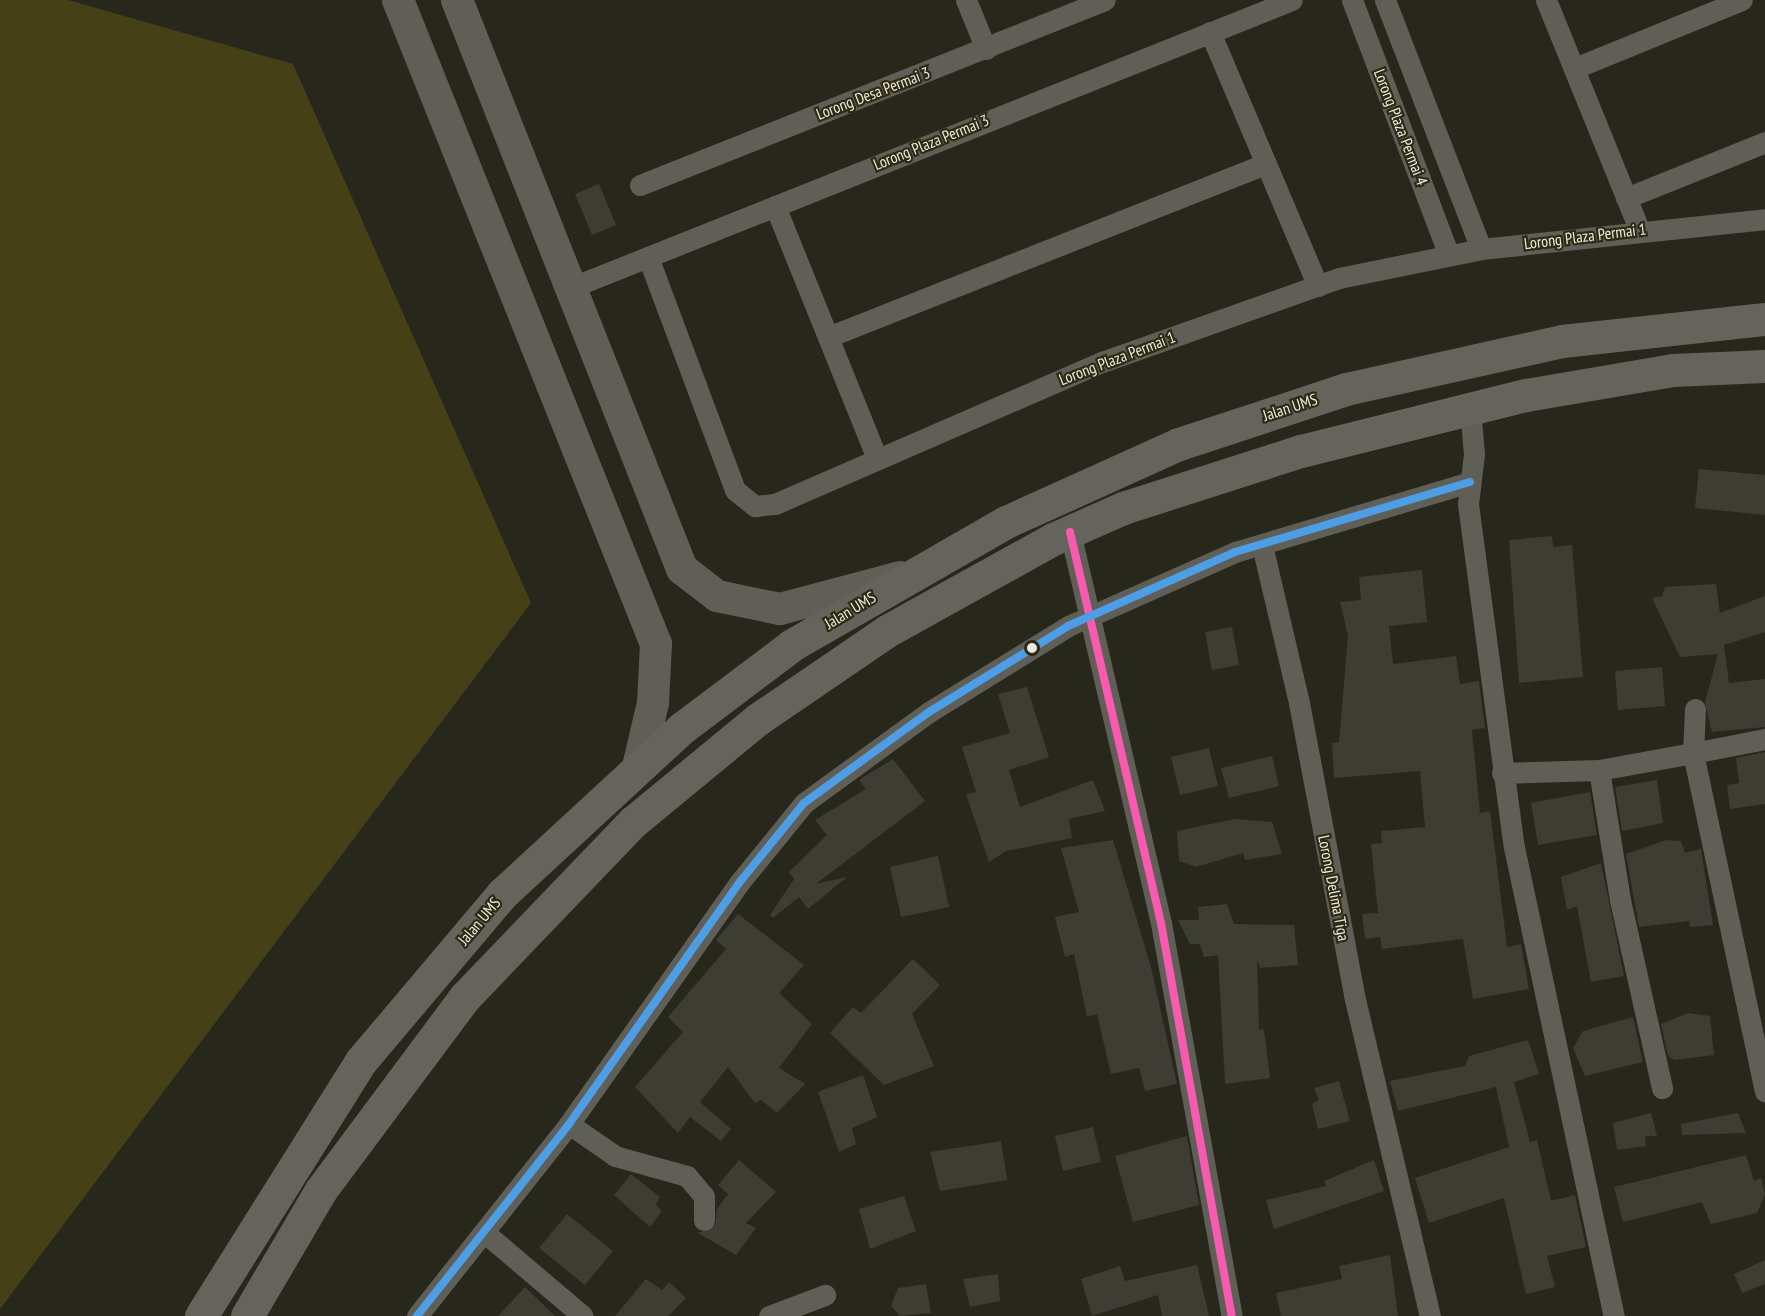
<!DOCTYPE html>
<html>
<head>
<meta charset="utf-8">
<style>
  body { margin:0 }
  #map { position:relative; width:1765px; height:1316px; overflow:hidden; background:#28271b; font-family:"PT Sans Narrow",sans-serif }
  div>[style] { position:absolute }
  .green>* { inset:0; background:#464016 }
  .building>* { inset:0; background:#3e3d33 }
  .street>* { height:21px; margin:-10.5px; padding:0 10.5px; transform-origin:10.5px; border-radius:10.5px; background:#5f5e57 }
  .secondary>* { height:32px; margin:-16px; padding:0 16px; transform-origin:16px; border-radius:16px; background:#605f57 }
  .highway>* { height:33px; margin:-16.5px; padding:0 16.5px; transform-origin:16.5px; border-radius:16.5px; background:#64635c }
  .bus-1>* { height:8px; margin:-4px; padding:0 4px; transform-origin:4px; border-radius:4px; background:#f75aaf }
  .bus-2>* { height:8px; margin:-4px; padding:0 4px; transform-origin:4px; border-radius:4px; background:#4d9ee5 }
  .dots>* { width:16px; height:16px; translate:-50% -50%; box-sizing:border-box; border:3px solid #2e2b15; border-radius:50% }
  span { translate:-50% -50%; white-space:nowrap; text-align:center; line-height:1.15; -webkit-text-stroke:4.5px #2e2b15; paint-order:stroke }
  .street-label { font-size:16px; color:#ebeadc }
</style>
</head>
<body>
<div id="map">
  <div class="green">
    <i style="clip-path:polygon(0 0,68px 0,293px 64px,531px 603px,0 1309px)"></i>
  </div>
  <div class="building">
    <i style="clip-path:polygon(599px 184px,616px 225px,592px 235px,575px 194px)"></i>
    <i style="clip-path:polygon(1699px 469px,1765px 475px,1765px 515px,1695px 508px)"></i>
    <i style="clip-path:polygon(1552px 536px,1553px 547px,1572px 545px,1583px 677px,1519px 683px,1509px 540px)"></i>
    <i style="clip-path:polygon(1422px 570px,1427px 622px,1389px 626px,1393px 664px,1456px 656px,1460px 684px,1479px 681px,1485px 728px,1472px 730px,1480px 813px,1490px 811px,1507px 947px,1521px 944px,1529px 989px,1473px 999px,1463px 939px,1382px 949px,1380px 937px,1365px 939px,1362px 914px,1378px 913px,1371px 844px,1382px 843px,1381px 831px,1425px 827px,1420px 771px,1334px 778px,1332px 743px,1339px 742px,1348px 636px,1340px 602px,1361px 600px,1359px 577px)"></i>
    <i style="clip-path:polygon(1716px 584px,1720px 613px,1765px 596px,1765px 632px,1724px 645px,1729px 683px,1765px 679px,1765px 727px,1712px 732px,1705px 702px,1718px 654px,1680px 657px,1652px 598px,1662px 596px,1665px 587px)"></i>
    <i style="clip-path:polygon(1232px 627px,1239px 665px,1212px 670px,1205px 632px)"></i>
    <i style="clip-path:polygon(1662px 667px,1665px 706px,1618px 710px,1615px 671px)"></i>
    <i style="clip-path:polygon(1027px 687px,1049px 757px,1009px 770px,1020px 807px,1093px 780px,1105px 811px,1069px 819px,1072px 838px,1006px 851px,989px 862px,966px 794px,976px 792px,962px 747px,1010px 733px,998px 694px)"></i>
    <i style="clip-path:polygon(1209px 748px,1218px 786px,1180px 795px,1171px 757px)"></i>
    <i style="clip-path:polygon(1765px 752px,1765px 804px,1730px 809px,1727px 785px,1739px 783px,1736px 758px)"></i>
    <i style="clip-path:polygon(1272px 756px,1279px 786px,1229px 798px,1221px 768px)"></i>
    <i style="clip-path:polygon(893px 759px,925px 801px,816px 884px,847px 877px,808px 909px,799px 897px,773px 918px,770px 915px,794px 879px,789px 872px,827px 835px,815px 820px,866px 789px,859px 780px)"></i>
    <i style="clip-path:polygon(1657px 780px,1663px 823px,1622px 831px,1615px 787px)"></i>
    <i style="clip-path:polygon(1590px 792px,1597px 835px,1538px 845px,1531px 803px)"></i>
    <i style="clip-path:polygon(1235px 819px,1272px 822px,1282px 854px,1245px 860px,1243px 853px,1196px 867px,1179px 861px,1177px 831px)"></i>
    <i style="clip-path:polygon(1113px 840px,1151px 967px,1177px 1084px,1145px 1091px,1139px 1068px,1111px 1074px,1097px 1014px,1087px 1017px,1074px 954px,1065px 957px,1055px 917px,1079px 912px,1061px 848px)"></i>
    <i style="clip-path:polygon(1666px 840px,1681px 841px,1685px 853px,1701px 849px,1713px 925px,1690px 927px,1689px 921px,1639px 927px,1626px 854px)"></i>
    <i style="clip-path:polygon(938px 856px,949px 907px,901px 917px,890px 867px)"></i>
    <i style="clip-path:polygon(1601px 863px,1624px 976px,1591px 982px,1577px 906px,1567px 910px,1561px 877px)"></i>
    <i style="clip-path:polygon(1227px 904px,1234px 924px,1294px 925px,1298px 965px,1260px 968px,1257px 960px,1259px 1030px,1264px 1029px,1270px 1078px,1225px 1084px,1218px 955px,1204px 957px,1200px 944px,1190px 944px,1178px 920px,1199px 920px,1198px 907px)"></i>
    <i style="clip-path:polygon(738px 914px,804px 965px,779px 993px,812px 1024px,779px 1068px,805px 1084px,777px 1113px,761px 1100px,755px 1103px,728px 1067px,700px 1102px,731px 1129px,721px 1141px,690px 1117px,678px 1133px,635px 1087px,683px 1032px,668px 1017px,726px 949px,716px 940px)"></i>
    <i style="clip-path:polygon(913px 959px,940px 985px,912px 1014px,934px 1066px,884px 1085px,830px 1033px,853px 1007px,861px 1013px)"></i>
    <i style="clip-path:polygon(1688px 1013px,1710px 1016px,1714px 1055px,1674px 1060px,1668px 1056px,1661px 1024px)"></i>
    <i style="clip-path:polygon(1633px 1017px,1643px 1062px,1585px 1076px,1573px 1048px,1583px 1031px)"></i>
    <i style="clip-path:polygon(1528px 1040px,1539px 1074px,1514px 1082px,1530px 1142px,1537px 1140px,1551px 1201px,1575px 1195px,1586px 1247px,1547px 1256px,1555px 1287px,1526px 1294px,1504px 1198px,1429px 1223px,1415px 1178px,1509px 1147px,1496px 1087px,1398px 1111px,1390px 1081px,1465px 1066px,1469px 1056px)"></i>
    <i style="clip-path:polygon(863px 1075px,877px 1117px,852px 1128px,856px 1144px,839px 1152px,818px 1092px)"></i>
    <i style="clip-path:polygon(1339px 1081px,1350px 1121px,1318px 1129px,1312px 1104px,1319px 1100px,1314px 1088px)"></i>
    <i style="clip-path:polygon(1651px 1113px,1657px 1136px,1645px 1136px,1646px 1146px,1617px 1150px,1613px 1123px)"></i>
    <i style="clip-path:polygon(1738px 1113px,1746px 1133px,1682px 1135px,1681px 1124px)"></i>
    <i style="clip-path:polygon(1093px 1127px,1101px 1162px,1063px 1171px,1055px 1136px)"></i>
    <i style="clip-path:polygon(1187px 1136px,1199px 1205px,1133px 1222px,1115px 1156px)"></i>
    <i style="clip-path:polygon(1001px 1141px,1007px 1180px,940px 1191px,930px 1152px)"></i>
    <i style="clip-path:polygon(1746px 1155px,1754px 1181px,1761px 1178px,1765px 1194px,1757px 1213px,1711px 1224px,1702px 1202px,1623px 1222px,1614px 1187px)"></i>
    <i style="clip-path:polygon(739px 1160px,776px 1192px,746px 1223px,756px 1228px,736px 1255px,698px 1233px,715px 1226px,717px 1209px,728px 1194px,718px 1185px)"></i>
    <i style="clip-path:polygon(1374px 1160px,1384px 1191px,1274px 1229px,1266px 1200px,1326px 1186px,1324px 1181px)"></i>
    <i style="clip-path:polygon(631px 1174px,660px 1197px,656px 1205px,662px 1211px,650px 1227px,614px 1195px)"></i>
    <i style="clip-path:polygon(904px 1196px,916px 1231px,870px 1249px,859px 1209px)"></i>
    <i style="clip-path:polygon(567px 1214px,613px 1251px,585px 1285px,539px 1248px)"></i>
    <i style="clip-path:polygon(1390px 1255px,1398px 1316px,1281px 1316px,1276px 1293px,1342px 1279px,1339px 1266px)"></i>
    <i style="clip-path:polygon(1765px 1260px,1765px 1284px,1742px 1293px,1734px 1274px)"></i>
    <i style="clip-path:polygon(1197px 1265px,1209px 1316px,1162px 1316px,1158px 1295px,1092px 1316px,1081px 1279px,1120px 1266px,1125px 1281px)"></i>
    <i style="clip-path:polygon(998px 1274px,1000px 1301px,970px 1307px,963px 1279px)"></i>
    <i style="clip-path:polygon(646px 1279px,662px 1290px,669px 1282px,686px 1298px,668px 1316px,615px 1316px)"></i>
    <i style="clip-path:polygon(926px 1284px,931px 1313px,900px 1316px,891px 1306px,898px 1288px)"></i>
    <i style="clip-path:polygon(525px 1287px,555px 1316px,498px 1316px)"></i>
  </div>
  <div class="street">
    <i style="left:966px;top:0;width:53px;rotate:67.8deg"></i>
    <i style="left:1352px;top:0;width:273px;rotate:69.2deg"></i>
    <i style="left:1385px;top:0;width:267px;rotate:68.9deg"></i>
    <i style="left:1546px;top:0;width:247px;rotate:67.9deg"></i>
    <i style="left:1210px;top:32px;width:276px;rotate:67deg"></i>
    <i style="left:1575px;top:68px;width:180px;rotate:-22.2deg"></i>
    <i style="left:640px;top:185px;width:500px;rotate:-21.7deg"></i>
    <i style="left:1626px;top:198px;width:150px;rotate:-21.9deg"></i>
    <i style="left:775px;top:206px;width:273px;rotate:68deg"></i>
    <i style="left:648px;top:257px;width:249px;rotate:69.5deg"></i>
    <i style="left:735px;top:490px;width:26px;rotate:39deg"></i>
    <i style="left:755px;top:506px;width:20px;rotate:-6deg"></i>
    <i style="left:775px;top:504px;width:357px;rotate:-23.5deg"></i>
    <i style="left:1102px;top:362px;width:251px;rotate:-19.5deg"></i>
    <i style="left:1339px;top:278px;width:145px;rotate:-11.5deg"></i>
    <i style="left:1481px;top:249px;width:286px;rotate:-6deg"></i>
    <i style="left:570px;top:288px;width:777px;rotate:-21.75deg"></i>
    <i style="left:828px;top:337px;width:471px;rotate:-21.6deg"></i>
    <i style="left:1470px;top:409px;width:45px;rotate:84.9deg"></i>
    <i style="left:1474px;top:454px;width:50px;rotate:96.8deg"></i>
    <i style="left:1468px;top:504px;width:346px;rotate:82.4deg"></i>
    <i style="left:1514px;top:847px;width:480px;rotate:78deg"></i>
    <i style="left:1070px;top:532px;width:401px;rotate:76.9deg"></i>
    <i style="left:1161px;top:923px;width:399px;rotate:79.8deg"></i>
    <i style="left:1262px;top:545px;width:162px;rotate:76.8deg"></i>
    <i style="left:1299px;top:703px;width:297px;rotate:79.3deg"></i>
    <i style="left:1354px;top:995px;width:330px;rotate:76.7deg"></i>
    <i style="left:1695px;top:709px;width:44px;rotate:92.6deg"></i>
    <i style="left:1693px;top:753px;width:73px;rotate:-11deg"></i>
    <i style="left:1599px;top:770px;width:132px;rotate:80.8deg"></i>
    <i style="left:1620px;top:900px;width:193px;rotate:77.4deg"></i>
    <i style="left:1502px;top:773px;width:97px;rotate:-1.8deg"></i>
    <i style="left:1599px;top:770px;width:96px;rotate:-10.3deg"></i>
    <i style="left:1693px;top:753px;width:346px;rotate:78deg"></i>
    <i style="left:569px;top:1124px;width:56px;rotate:34.8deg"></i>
    <i style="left:615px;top:1156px;width:75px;rotate:15.5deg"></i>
    <i style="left:687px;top:1176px;width:26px;rotate:50deg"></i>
    <i style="left:704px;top:1196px;width:24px;rotate:90deg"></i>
    <i style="left:485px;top:1233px;width:128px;rotate:40.3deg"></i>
    <i style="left:417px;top:1316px;width:245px;rotate:-51.6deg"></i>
    <i style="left:569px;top:1124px;width:295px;rotate:-54.8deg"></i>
    <i style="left:739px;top:883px;width:103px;rotate:-50.9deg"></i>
    <i style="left:804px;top:803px;width:155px;rotate:-36.1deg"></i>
    <i style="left:929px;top:712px;width:163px;rotate:-31.7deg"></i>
    <i style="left:1068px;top:626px;width:183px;rotate:-23.9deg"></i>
    <i style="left:1235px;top:552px;width:245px;rotate:-16.6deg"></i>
    <i style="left:769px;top:1316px;width:60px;rotate:-20.6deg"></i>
  </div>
  <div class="secondary">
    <i style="left:398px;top:0;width:694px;rotate:68.17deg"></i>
    <i style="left:656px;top:644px;width:59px;rotate:92.9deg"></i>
    <i style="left:653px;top:703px;width:66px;rotate:103.2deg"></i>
    <i style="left:457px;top:0;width:612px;rotate:68.42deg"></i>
    <i style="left:682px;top:569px;width:44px;rotate:37.6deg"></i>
    <i style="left:717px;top:596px;width:64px;rotate:11.7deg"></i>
    <i style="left:780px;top:609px;width:124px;rotate:-14.9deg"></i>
  </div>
  <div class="highway">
    <i style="left:201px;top:1316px;width:301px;rotate:-57.9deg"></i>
    <i style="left:361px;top:1061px;width:219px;rotate:-49.8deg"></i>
    <i style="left:502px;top:894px;width:245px;rotate:-42.7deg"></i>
    <i style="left:682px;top:728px;width:138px;rotate:-37deg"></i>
    <i style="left:792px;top:645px;width:247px;rotate:-29.9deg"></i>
    <i style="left:1006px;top:522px;width:190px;rotate:-24.3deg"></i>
    <i style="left:1179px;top:444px;width:176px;rotate:-18.2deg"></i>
    <i style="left:1346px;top:389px;width:221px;rotate:-12.5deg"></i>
    <i style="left:1562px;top:341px;width:204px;rotate:-6.2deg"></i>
    <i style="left:247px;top:1316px;width:146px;rotate:-59.6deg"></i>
    <i style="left:321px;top:1190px;width:241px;rotate:-53.3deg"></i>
    <i style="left:465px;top:997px;width:243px;rotate:-46.2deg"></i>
    <i style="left:633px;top:822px;width:162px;rotate:-39.5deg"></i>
    <i style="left:758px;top:719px;width:156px;rotate:-34.3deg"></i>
    <i style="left:887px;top:631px;width:190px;rotate:-29deg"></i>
    <i style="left:1053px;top:539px;width:77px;rotate:-23.9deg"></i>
    <i style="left:1123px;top:508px;width:187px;rotate:-17.8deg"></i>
    <i style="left:1301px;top:451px;width:232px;rotate:-14deg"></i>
    <i style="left:1526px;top:395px;width:149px;rotate:-9.7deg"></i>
    <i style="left:1673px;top:370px;width:92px;rotate:-2.5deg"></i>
  </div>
  <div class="bus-1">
    <i style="left:1070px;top:532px;width:401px;rotate:76.9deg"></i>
    <i style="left:1161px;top:923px;width:399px;rotate:79.8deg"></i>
  </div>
  <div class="bus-2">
    <i style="left:417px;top:1316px;width:245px;rotate:-51.6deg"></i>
    <i style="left:569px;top:1124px;width:295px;rotate:-54.8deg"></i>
    <i style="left:739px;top:883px;width:103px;rotate:-50.9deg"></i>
    <i style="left:804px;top:803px;width:155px;rotate:-36.1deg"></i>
    <i style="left:929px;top:712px;width:163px;rotate:-31.7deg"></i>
    <i style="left:1068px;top:626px;width:183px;rotate:-23.9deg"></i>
    <i style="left:1235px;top:552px;width:245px;rotate:-16.6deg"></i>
  </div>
  <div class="dots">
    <i style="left:1032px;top:648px;background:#ebeadc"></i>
  </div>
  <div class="street-label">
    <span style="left:873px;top:93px;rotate:-21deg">Lorong Desa Permai 3</span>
    <span style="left:1401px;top:127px;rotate:69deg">Lorong Plaza Permai 4</span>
    <span style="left:931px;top:142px;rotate:-22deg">Lorong Plaza Permai 3</span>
    <span style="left:1585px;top:236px;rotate:-7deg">Lorong Plaza Permai 1</span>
    <span style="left:1117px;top:358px;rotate:-21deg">Lorong Plaza Permai 1</span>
    <span style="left:1290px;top:407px;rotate:-18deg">Jalan UMS</span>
    <span style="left:850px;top:610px;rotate:-31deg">Jalan UMS</span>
    <span style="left:1334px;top:888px;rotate:79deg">Lorong Delima Tiga</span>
    <span style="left:479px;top:921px;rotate:-50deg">Jalan UMS</span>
  </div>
</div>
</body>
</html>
